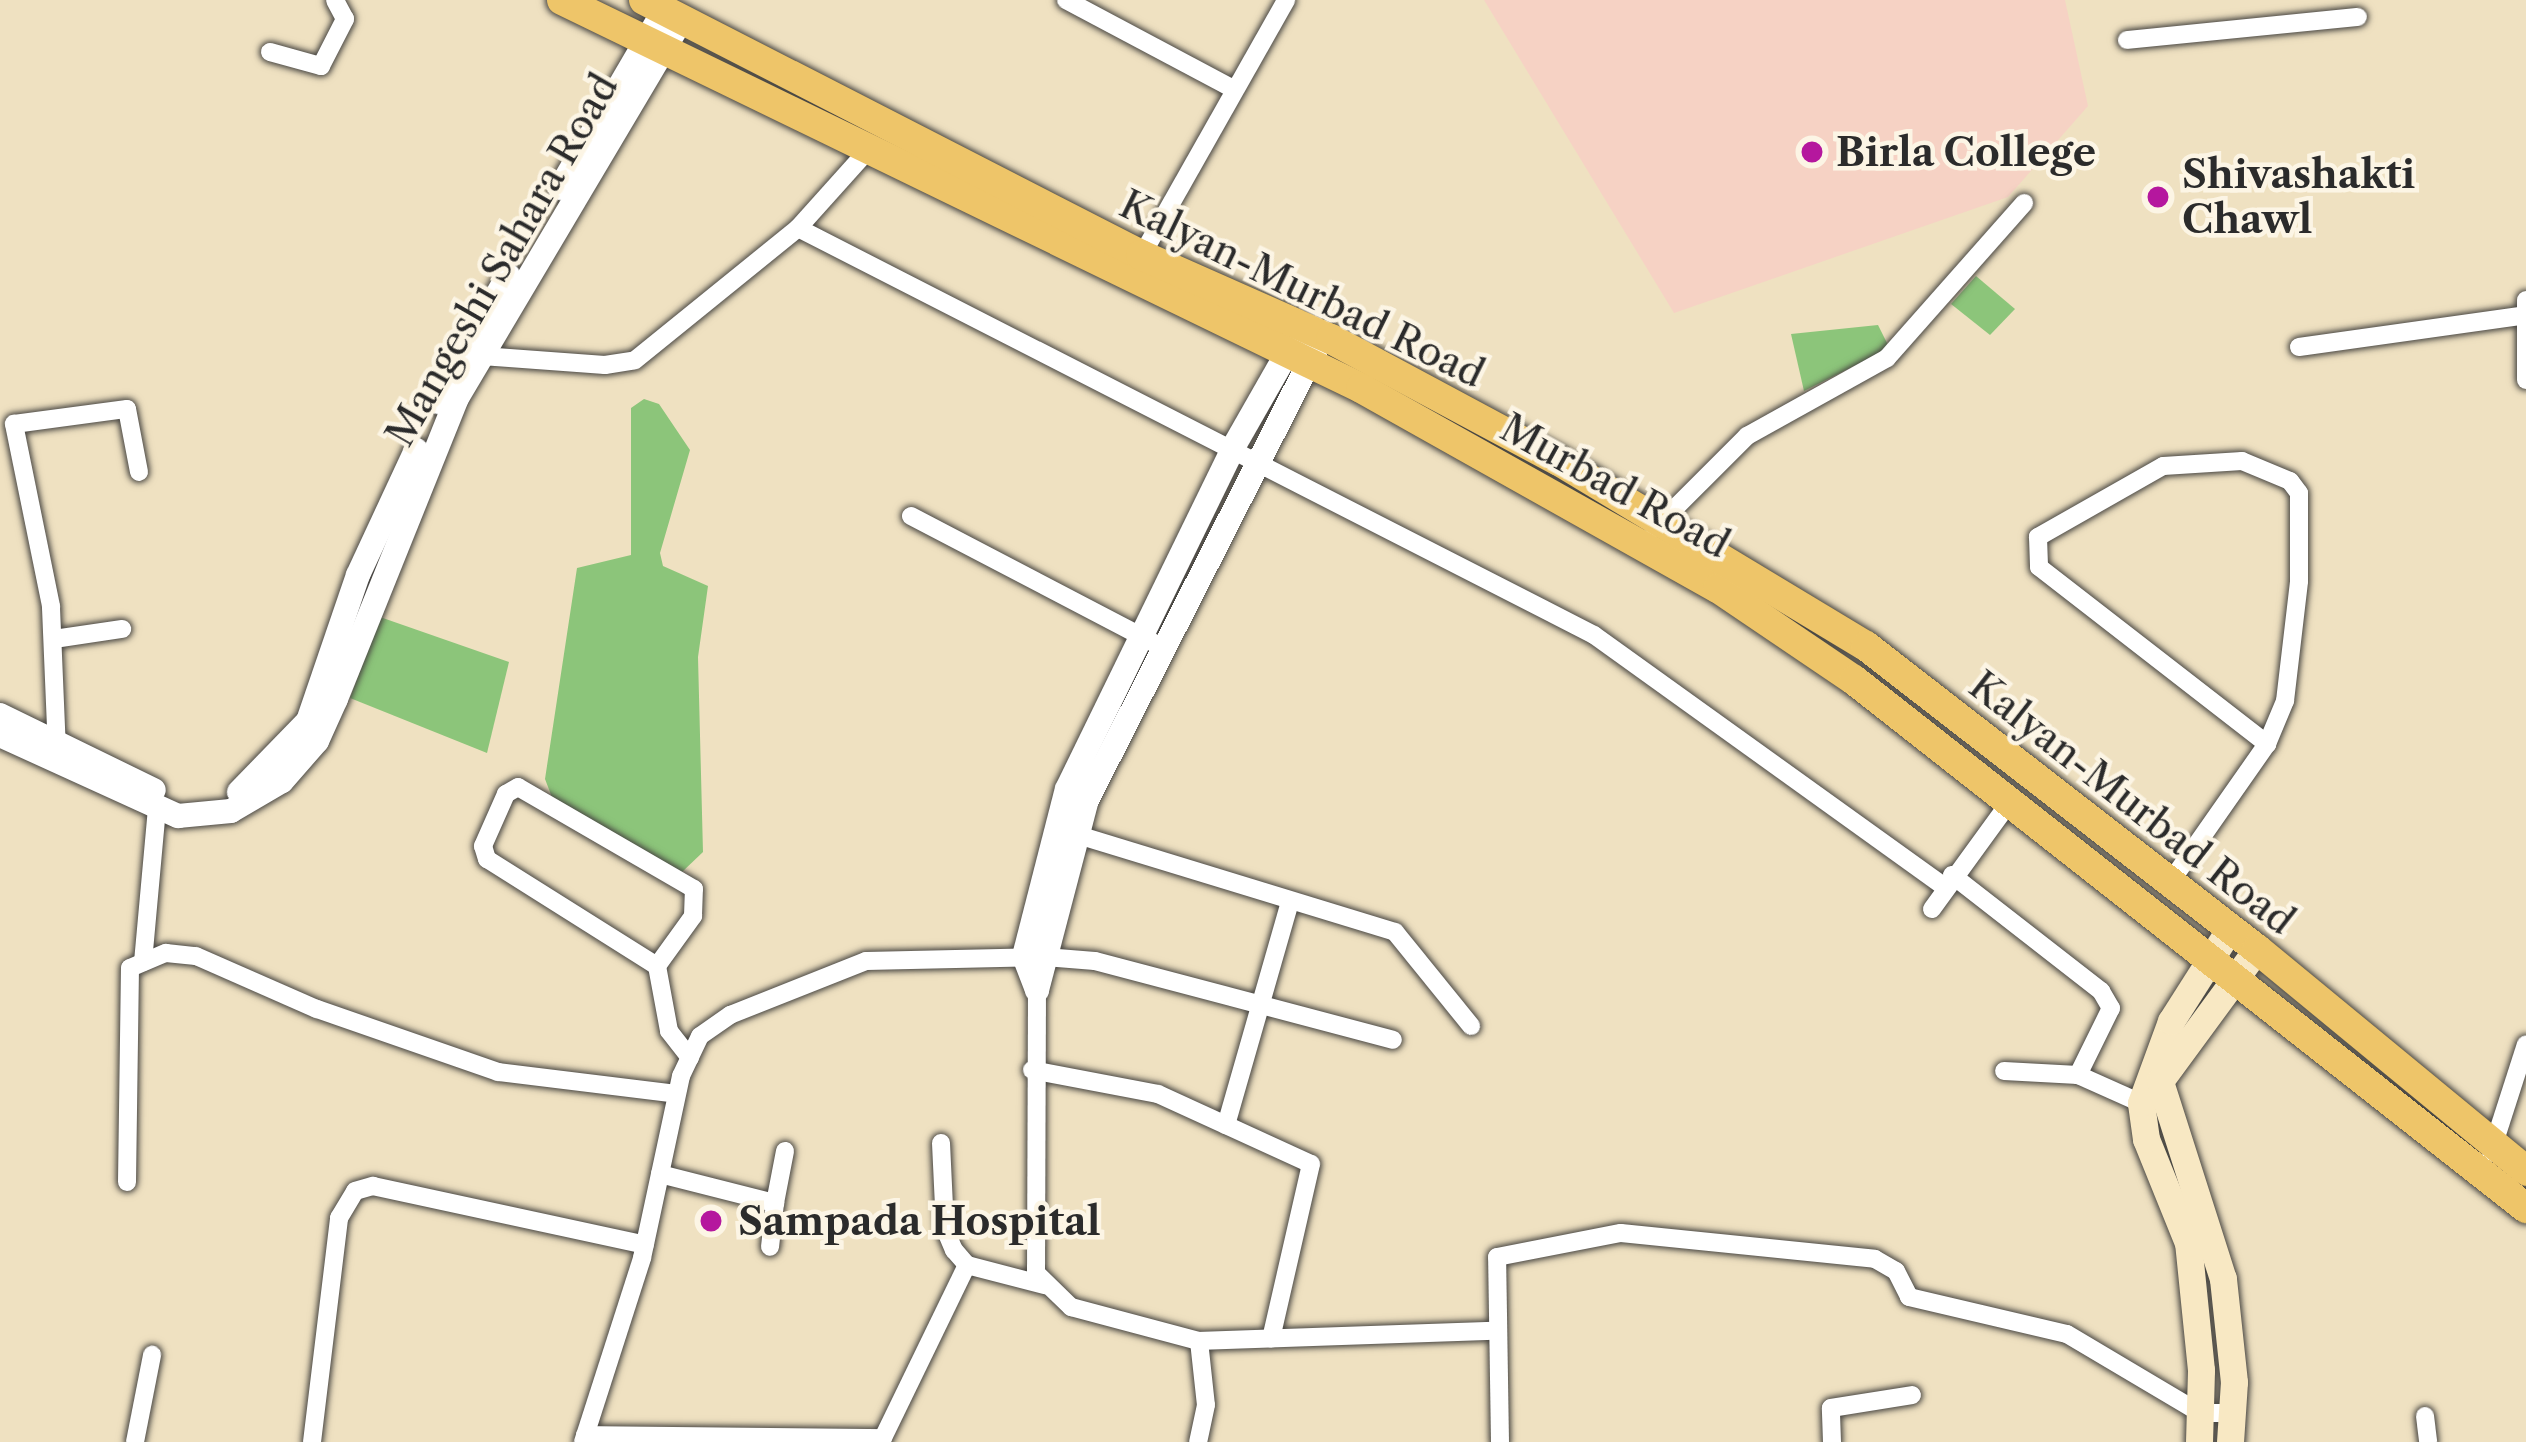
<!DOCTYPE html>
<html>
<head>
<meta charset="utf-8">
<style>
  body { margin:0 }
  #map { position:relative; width:2526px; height:1442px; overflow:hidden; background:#efe1c1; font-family:"Libre Caslon Text",serif }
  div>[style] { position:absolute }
  .built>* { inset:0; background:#f6d2c4 }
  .green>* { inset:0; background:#8cc57a }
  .roads { filter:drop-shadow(0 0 3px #484642) drop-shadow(0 0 3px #484642) }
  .minor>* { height:18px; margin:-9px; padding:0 9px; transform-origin:9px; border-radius:9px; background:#fff }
  .tertiary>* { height:24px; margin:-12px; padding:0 12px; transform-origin:12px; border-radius:12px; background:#fff }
  .secondary>* { height:27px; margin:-13.5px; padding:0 13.5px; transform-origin:13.5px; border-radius:13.5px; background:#f8e8c3 }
  .trunk>* { height:30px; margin:-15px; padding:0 15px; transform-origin:15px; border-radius:15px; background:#eec569 }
  .dots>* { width:33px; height:33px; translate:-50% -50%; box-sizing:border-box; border:6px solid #fcf5e5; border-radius:50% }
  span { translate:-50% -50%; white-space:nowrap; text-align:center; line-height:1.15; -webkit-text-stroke:9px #fcf5e5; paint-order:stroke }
  .poi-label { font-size:39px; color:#2b2b2b; font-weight:700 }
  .left { translate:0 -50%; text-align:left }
  .street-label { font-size:39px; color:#2b2b2b }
</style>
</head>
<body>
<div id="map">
  <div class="built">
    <i style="clip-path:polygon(1484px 0,2065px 0,2088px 106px,2008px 197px,1674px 313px)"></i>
  </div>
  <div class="green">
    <i style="clip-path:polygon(1976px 276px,2015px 309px,1990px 335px,1951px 304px)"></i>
    <i style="clip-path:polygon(1878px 325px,1888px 345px,1882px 352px,1804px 391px,1791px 334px)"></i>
    <i style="clip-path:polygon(644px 399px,659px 404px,690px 450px,660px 553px,663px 566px,708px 586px,698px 657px,703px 852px,682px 872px,553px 800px,545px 779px,577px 568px,631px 555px,631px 408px)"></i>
    <i style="clip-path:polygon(380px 617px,509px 662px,487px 753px,350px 698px)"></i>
  </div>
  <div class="roads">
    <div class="minor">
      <i style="left:1066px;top:0;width:191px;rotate:28deg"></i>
      <i style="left:2127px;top:40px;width:232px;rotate:-5.7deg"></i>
      <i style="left:270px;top:52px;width:53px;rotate:15.4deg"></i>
      <i style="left:321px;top:66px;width:53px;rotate:-62.9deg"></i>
      <i style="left:345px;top:19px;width:21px;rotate:-118deg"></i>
      <i style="left:798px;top:228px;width:894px;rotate:27.08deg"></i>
      <i style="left:1594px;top:635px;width:430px;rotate:35.7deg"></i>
      <i style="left:1138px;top:262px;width:301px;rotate:-60.5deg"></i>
      <i style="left:2526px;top:300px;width:80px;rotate:90deg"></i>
      <i style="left:2299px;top:347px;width:223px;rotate:-8deg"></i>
      <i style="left:482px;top:356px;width:123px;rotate:4.2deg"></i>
      <i style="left:605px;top:365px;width:30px;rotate:-9deg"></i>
      <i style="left:635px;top:360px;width:210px;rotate:-39deg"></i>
      <i style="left:798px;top:228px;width:103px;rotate:-48.1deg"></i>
      <i style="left:911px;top:516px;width:284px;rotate:27.6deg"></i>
      <i style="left:1654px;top:529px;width:132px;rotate:-45deg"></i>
      <i style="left:1747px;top:436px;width:160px;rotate:-29.1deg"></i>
      <i style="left:1887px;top:358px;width:207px;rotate:-48.5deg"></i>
      <i style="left:54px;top:639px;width:69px;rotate:-8.4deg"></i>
      <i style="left:57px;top:751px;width:145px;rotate:-92.4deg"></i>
      <i style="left:51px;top:606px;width:186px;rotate:-101.5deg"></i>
      <i style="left:14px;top:424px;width:114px;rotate:-7.6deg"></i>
      <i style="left:127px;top:409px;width:64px;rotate:79.2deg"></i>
      <i style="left:1065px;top:831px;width:345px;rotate:17deg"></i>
      <i style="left:1395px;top:932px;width:121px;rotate:51deg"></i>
      <i style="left:1952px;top:875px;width:189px;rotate:37.9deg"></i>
      <i style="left:2101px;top:991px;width:20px;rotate:60deg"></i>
      <i style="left:2111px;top:1008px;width:75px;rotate:116.2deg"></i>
      <i style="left:2078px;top:1075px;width:74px;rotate:-176.9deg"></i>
      <i style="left:2169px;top:884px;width:171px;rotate:-55deg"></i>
      <i style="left:2267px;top:744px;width:47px;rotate:-67.3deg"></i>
      <i style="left:2285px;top:701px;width:121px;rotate:-83.3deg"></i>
      <i style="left:2299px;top:581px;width:88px;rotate:-90deg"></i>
      <i style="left:2299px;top:493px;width:15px;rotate:-127deg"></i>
      <i style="left:2290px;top:481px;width:52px;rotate:-157.4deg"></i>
      <i style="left:2242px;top:461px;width:79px;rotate:176.4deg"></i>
      <i style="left:2163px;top:466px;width:144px;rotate:150.4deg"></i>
      <i style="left:2038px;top:537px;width:30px;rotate:88deg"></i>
      <i style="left:2039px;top:567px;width:289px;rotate:37.8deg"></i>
      <i style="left:1932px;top:909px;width:131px;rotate:-54deg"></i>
      <i style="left:143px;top:962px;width:155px;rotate:-84.8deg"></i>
      <i style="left:657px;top:966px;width:62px;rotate:-54.2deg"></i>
      <i style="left:693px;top:916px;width:27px;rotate:-88deg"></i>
      <i style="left:694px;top:889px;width:203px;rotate:-149.9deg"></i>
      <i style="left:518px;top:787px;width:14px;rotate:150deg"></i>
      <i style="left:506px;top:794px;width:57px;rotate:113.9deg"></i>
      <i style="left:483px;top:846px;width:14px;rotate:73deg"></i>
      <i style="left:487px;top:859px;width:201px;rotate:32.2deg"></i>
      <i style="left:657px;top:966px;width:66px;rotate:79.5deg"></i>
      <i style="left:669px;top:1031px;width:34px;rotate:52deg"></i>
      <i style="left:1037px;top:990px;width:283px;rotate:90.2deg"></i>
      <i style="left:1036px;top:1273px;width:49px;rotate:44.2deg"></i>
      <i style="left:1071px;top:1307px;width:132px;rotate:14.9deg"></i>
      <i style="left:1199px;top:1341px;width:64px;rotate:83.8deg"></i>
      <i style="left:1206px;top:1405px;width:38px;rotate:102deg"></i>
      <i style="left:1032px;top:1070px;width:128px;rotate:10.8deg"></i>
      <i style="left:1158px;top:1094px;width:168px;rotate:24.6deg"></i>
      <i style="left:1311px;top:1164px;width:179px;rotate:102.9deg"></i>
      <i style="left:2078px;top:1075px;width:69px;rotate:24deg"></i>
      <i style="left:1226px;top:1125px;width:232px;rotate:-74deg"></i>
      <i style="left:941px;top:1143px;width:86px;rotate:87.3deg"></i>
      <i style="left:945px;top:1229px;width:23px;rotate:67deg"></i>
      <i style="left:954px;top:1250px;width:20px;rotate:49deg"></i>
      <i style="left:967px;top:1265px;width:80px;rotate:14.6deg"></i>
      <i style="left:2491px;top:1153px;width:114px;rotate:-72.2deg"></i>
      <i style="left:660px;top:1174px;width:119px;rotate:14.2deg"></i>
      <i style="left:775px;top:1203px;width:44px;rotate:96.5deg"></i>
      <i style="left:127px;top:1182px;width:214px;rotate:-89.2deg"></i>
      <i style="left:130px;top:968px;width:39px;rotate:-23deg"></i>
      <i style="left:166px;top:953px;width:30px;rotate:6deg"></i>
      <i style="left:196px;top:956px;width:132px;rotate:23.7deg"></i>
      <i style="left:317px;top:1009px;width:192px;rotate:19.2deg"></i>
      <i style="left:498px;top:1072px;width:179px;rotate:7deg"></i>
      <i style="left:775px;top:1203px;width:53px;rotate:-79.1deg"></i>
      <i style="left:1199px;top:1341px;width:293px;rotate:-2deg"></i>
      <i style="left:2425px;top:1416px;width:26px;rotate:83deg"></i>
      <i style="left:585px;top:1435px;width:298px;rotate:0.6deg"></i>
      <i style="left:135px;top:1442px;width:89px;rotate:-78.9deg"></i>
      <i style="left:312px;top:1442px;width:226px;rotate:-83.1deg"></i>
      <i style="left:339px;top:1218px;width:31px;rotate:-59deg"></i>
      <i style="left:355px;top:1191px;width:19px;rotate:-16deg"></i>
      <i style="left:373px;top:1186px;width:278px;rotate:12.2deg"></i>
      <i style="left:583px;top:1442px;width:193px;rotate:-72.2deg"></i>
      <i style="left:642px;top:1258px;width:186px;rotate:-77.9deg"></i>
      <i style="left:681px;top:1076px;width:44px;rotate:-64.6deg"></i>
      <i style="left:700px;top:1036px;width:37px;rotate:-35deg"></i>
      <i style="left:730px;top:1015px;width:146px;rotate:-21.7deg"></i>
      <i style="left:866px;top:961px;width:179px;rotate:-1.3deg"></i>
      <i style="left:1045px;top:957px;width:50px;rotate:4.6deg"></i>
      <i style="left:1095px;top:961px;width:308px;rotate:14.8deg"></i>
      <i style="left:881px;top:1442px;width:197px;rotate:-64.1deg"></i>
      <i style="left:1500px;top:1442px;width:185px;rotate:-90.9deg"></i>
      <i style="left:1497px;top:1257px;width:126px;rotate:-11deg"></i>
      <i style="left:1621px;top:1233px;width:255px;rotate:5.8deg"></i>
      <i style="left:1875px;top:1259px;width:24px;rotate:30deg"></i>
      <i style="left:1896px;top:1271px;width:29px;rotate:63deg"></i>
      <i style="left:1909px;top:1297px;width:162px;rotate:13.2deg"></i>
      <i style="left:2067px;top:1334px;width:155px;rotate:30.7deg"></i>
      <i style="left:2200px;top:1413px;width:32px"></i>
      <i style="left:1832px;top:1442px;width:34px;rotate:-92deg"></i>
      <i style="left:1831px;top:1408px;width:82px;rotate:-9.1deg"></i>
    </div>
    <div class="tertiary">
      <i style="left:560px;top:188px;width:206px;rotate:-59.7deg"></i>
      <i style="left:438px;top:402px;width:145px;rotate:-61.1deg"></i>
      <i style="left:0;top:715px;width:171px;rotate:26deg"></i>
      <i style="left:0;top:735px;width:196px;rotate:24.5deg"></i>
      <i style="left:178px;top:816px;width:53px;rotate:-5.4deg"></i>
      <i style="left:231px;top:811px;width:59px;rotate:-30.5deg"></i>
      <i style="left:282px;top:781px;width:53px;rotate:-48.8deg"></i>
      <i style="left:317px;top:741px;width:46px;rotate:-65.7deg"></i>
      <i style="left:336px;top:699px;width:324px;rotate:-68.1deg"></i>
      <i style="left:457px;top:398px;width:441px;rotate:-59.3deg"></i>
      <i style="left:239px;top:792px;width:99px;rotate:-45.8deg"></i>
      <i style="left:308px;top:721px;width:154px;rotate:-71.1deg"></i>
      <i style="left:358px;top:575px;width:138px;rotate:-65.1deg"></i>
      <i style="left:1037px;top:990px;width:36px;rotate:-111deg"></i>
      <i style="left:1024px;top:956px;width:172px;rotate:-75.6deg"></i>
      <i style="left:1067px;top:789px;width:381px;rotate:-64deg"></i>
      <i style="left:1234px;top:446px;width:121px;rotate:-60.3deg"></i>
      <i style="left:1037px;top:990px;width:196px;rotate:-75.3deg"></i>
      <i style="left:1087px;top:800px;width:506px;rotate:-63.08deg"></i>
    </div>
    <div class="secondary">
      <i style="left:2199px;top:1442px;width:72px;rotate:-88.4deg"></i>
      <i style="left:2201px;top:1370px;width:128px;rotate:-95.8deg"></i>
      <i style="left:2188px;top:1243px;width:112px;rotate:-112deg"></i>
      <i style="left:2146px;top:1139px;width:36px;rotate:-98deg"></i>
      <i style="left:2141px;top:1103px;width:87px;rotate:-69.9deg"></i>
      <i style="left:2171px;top:1021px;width:108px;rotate:-57.5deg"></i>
      <i style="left:2230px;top:1442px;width:60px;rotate:-86.2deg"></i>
      <i style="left:2234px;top:1382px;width:104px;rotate:-96.1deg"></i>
      <i style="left:2223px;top:1279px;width:208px;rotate:-107.7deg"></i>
      <i style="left:2160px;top:1081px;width:164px;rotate:-53.7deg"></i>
    </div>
    <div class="trunk">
      <i style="left:562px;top:0;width:888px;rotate:25.9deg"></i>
      <i style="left:1361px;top:388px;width:409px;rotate:29.3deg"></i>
      <i style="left:1718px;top:588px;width:164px;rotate:34.1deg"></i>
      <i style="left:1854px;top:680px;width:855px;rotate:38.16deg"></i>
      <i style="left:644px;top:0;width:559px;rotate:27.16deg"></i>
      <i style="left:1141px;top:255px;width:208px;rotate:23.9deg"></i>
      <i style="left:1331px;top:339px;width:259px;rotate:28.2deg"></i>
      <i style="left:1559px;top:461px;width:358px;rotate:31.1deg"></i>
      <i style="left:1866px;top:646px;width:495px;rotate:37.8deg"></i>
      <i style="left:2257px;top:949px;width:349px;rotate:39.5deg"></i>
    </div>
  </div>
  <div class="dots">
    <i style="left:1812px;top:152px;background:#b5179e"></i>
    <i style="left:2158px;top:197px;background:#b5179e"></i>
    <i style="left:711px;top:1221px;background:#b5179e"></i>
  </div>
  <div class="poi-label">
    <span class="left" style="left:1836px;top:152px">Birla College</span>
    <span class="left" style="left:2182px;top:197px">Shivashakti<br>Chawl</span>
    <span class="left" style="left:738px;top:1221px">Sampada Hospital</span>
  </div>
  <div class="street-label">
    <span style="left:502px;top:260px;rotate:-60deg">Mangeshi Sahara Road</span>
    <span style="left:1302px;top:289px;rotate:26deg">Kalyan-Murbad Road</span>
    <span style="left:1615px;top:486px;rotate:29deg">Murbad Road</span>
    <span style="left:2132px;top:803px;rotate:38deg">Kalyan-Murbad Road</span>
  </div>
</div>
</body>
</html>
